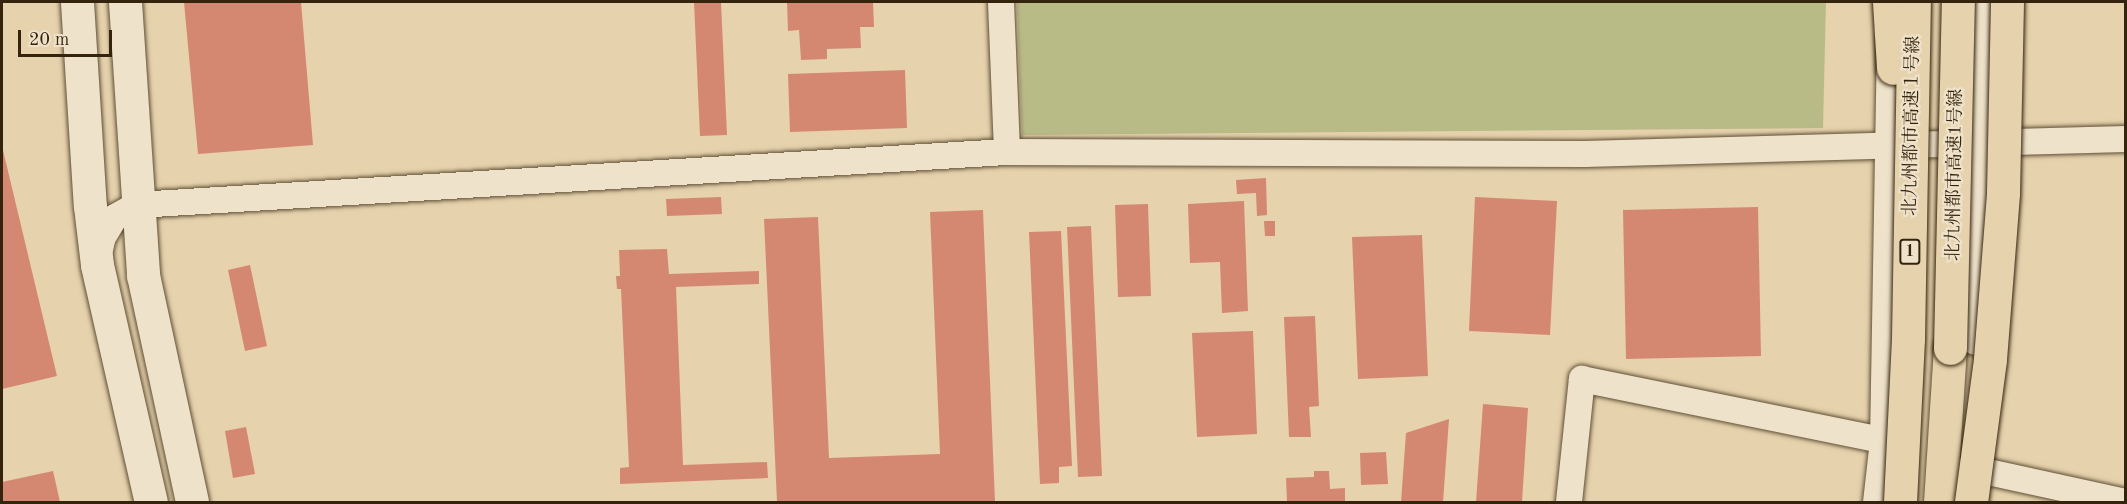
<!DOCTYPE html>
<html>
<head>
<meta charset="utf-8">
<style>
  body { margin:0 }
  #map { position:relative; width:2127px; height:504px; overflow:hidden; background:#e6d2ad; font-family:"Old Standard TT","Noto Serif JP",serif }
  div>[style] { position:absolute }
  .green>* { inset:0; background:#b9bb87 }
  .building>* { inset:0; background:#d58871 }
  .roads { filter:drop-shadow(0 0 2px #605036) drop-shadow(0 0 2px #605036) }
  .minor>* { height:26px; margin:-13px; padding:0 13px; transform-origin:13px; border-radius:13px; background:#efe2ca }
  .tertiary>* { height:33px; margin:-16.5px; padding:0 16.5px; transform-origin:16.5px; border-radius:16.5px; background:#efe2ca }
  .motorway>* { height:33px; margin:-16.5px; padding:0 16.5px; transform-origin:16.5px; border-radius:16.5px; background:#e6d2ad }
  .bridges { filter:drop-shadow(0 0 2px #34240e) drop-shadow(0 0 2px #34240e) }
  .motorway-bridge>* { height:33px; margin:-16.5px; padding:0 16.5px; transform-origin:16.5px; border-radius:16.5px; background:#e6d2ad }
  span { translate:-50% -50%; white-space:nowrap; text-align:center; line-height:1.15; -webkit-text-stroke:4.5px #efe2ca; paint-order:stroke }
  .shield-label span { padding:2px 4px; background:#efe2ca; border:2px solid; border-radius:4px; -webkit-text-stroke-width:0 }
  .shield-label { font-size:16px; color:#34240e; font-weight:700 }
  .street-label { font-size:18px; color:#34240e }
  .frame { position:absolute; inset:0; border:3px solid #34240e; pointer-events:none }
  .scale { position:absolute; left:18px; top:30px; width:94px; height:27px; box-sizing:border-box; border:3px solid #34240e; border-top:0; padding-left:8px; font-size:18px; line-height:21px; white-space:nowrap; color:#34240e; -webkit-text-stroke:4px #efe2ca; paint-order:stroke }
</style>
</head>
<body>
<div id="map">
  <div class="green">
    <i style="clip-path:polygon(1017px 2px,1826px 2px,1823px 128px,1022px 135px)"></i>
  </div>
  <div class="building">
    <i style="clip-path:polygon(184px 2px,301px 2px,313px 145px,198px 154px)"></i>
    <i style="clip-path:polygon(694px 2px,721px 2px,727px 135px,700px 136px)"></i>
    <i style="clip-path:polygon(787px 2px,873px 2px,874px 27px,860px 27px,861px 48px,827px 49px,827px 59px,801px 60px,799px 30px,788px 31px)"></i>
    <i style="clip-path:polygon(905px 70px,907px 128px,790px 132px,788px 74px)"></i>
    <i style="clip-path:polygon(2px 146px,57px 376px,2px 389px)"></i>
    <i style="clip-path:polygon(1266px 178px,1267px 215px,1257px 216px,1256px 193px,1237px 194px,1236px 180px)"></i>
    <i style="clip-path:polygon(721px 197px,722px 214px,667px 216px,666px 199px)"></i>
    <i style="clip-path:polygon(1475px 197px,1557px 201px,1550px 335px,1469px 331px)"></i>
    <i style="clip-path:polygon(1244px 201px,1248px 311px,1222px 313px,1220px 262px,1190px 263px,1188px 204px)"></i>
    <i style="clip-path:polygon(1148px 204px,1151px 296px,1118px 297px,1115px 205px)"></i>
    <i style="clip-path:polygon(1758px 207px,1761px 356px,1626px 359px,1623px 210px)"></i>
    <i style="clip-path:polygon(983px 210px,995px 502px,777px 502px,764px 219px,818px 217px,829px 458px,940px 454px,930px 212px)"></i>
    <i style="clip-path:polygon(1264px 221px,1275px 221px,1275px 236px,1265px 236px)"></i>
    <i style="clip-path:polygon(1091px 226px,1102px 476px,1078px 477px,1067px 227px)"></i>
    <i style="clip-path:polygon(1061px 231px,1072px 466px,1059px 467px,1059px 483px,1040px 484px,1029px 232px)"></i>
    <i style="clip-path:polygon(1422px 235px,1428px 376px,1358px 379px,1352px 237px)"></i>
    <i style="clip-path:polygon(667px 249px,669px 274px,759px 271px,759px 284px,676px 287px,683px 465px,767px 462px,768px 478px,620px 484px,620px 468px,629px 467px,621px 289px,617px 289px,616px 276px,620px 276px,619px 250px)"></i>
    <i style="clip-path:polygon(250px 265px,267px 346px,245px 351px,228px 270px)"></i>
    <i style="clip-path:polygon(1315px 316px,1319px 406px,1309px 407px,1311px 437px,1289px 437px,1284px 317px)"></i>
    <i style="clip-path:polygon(1253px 331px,1257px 434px,1197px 437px,1192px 333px)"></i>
    <i style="clip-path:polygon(1483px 404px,1528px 408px,1522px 502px,1476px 502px)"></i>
    <i style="clip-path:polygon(1449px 419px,1443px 502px,1401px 502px,1406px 433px)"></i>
    <i style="clip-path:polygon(246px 427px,255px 474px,233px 478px,225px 431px)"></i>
    <i style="clip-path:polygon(1386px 452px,1388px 484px,1361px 485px,1360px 453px)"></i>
    <i style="clip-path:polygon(53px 471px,60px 502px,2px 502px,2px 482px)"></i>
    <i style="clip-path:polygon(1314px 471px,1329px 471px,1330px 489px,1345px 488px,1345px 501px,1287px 502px,1286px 478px,1314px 477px)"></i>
  </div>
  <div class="roads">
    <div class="minor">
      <i style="left:1001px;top:2px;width:150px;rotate:87.7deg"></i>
      <i style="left:98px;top:258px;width:22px;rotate:-77deg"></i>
      <i style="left:103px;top:237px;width:23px;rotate:-59deg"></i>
      <i style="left:115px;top:217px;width:25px;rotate:-29deg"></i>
      <i style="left:137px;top:205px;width:872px;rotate:-3.49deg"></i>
      <i style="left:1007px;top:152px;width:578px;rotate:0.2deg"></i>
      <i style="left:1585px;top:154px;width:541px;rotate:-1.59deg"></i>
      <i style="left:1970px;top:468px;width:160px;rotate:12.3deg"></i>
      <i style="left:1569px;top:502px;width:124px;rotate:-84deg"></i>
      <i style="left:1582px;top:379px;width:310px;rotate:11.5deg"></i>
    </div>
    <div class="tertiary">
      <i style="left:77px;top:2px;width:204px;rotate:86.4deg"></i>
      <i style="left:90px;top:206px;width:59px;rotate:83.2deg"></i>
      <i style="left:97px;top:265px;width:243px;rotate:77.2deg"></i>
      <i style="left:125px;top:2px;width:274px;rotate:86.2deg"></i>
      <i style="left:143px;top:275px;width:232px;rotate:77.8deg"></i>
      <i style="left:1976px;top:338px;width:195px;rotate:-87.1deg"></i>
      <i style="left:1986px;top:143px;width:141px;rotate:-90deg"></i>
      <i style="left:1879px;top:502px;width:61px;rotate:-83.5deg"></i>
      <i style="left:1886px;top:441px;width:401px;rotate:-89deg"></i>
    </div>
    <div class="motorway">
      <i style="left:1940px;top:502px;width:154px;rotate:-86.3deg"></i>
    </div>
  </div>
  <div class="bridges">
    <div class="motorway-bridge">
      <i style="left:1889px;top:2px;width:66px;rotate:86.5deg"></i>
      <i style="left:1950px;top:348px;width:346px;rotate:-88.7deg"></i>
      <i style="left:1900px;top:502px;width:163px;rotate:-87.2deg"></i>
      <i style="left:1908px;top:339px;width:337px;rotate:-89deg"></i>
      <i style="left:1971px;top:502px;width:144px;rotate:-82.4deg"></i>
      <i style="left:1990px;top:359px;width:167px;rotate:-85.5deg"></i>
      <i style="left:2003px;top:193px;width:191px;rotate:-88.8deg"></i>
    </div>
  </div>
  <div class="shield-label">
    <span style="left:1910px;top:252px">1</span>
  </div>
  <div class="street-label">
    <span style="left:1912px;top:126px;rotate:-89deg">北九州都市高速１号線</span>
    <span style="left:1955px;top:175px;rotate:-89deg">北九州都市高速1号線</span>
  </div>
  <div class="frame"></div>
  <div class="scale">20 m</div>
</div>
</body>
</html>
